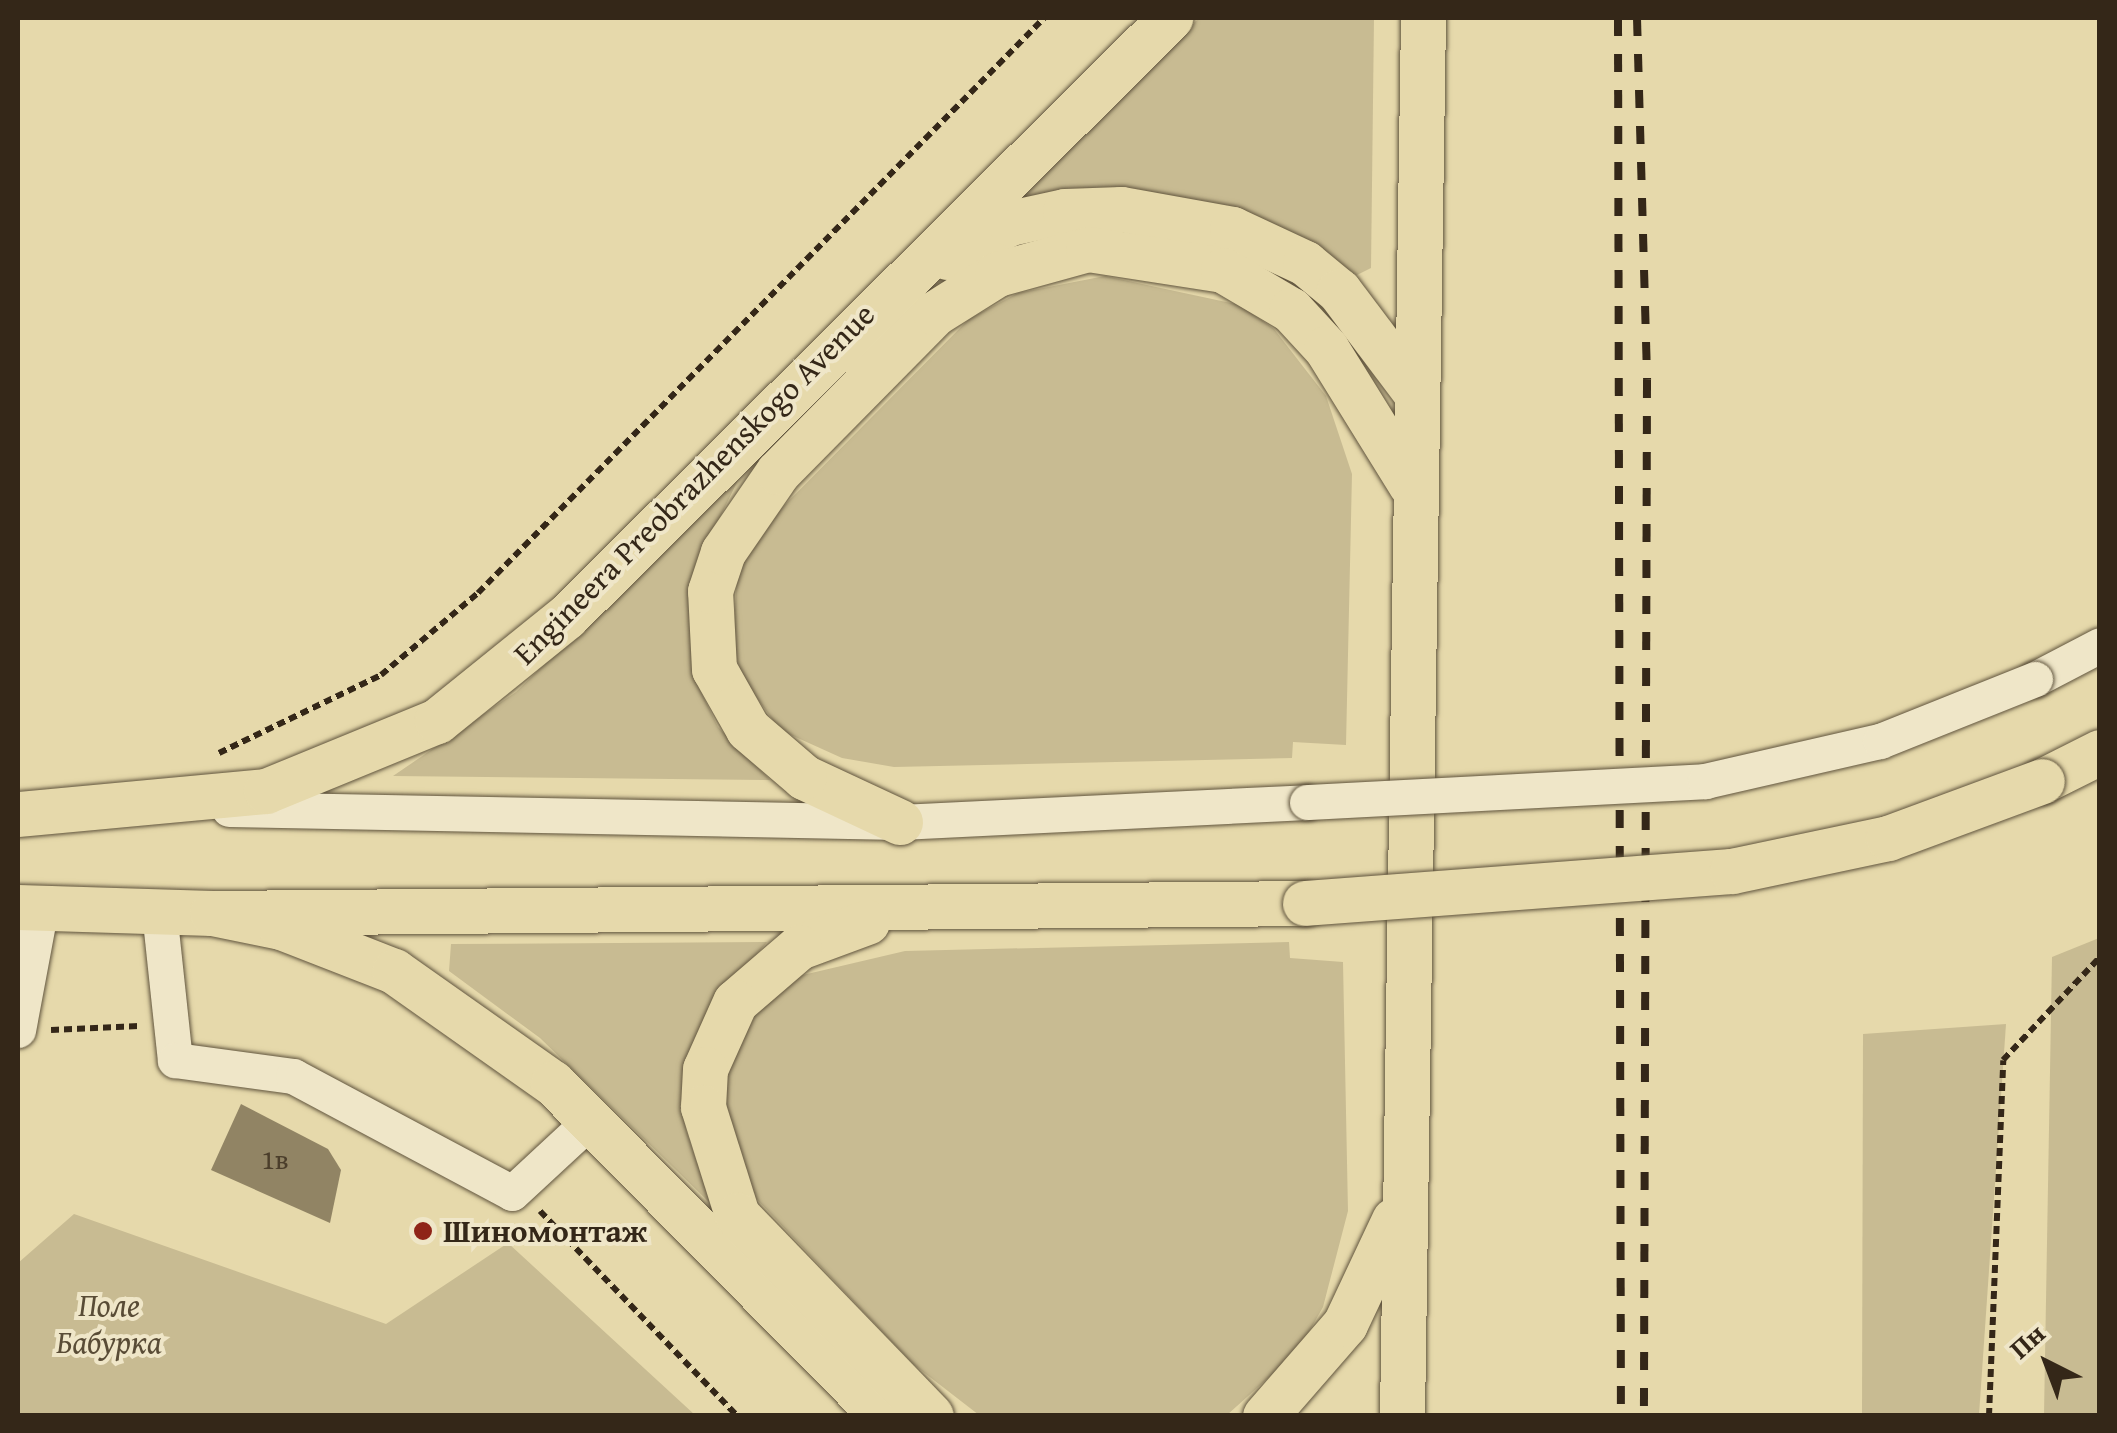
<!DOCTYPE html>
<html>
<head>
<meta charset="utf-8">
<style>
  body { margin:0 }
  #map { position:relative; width:2117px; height:1433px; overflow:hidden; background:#e6d9ab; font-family:"Gentium Book Plus",serif }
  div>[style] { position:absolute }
  .green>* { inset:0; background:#c8bb92 }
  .building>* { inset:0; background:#918464 }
  .path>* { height:6px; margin-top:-3px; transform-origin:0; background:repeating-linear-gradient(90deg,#342718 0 8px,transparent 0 13px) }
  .roads { filter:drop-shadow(0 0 2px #60543d) drop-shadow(0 0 2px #60543d) }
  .minor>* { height:35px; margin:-17.5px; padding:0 17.5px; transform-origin:17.5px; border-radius:17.5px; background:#efe6c8 }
  .major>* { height:45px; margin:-22.5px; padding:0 22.5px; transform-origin:22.5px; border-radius:22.5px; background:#e6d9ab }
  .rail>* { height:8px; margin-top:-4px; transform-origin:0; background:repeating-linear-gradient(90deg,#342718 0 18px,transparent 0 36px) }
  .bridges { filter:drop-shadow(0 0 2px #60543d) drop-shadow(0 0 2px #60543d) }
  .minor-bridge>* { height:35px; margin:-17.5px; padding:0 17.5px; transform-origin:17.5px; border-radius:17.5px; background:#efe6c8 }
  .major-bridge>* { height:45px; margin:-22.5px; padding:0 22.5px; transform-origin:22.5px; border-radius:22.5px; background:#e6d9ab }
  .dots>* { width:28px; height:28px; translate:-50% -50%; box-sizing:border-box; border:5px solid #efe6c8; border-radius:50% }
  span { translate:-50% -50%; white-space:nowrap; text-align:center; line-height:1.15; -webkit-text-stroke:8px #efe6c8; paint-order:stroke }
  .number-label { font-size:28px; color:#4b3e2b }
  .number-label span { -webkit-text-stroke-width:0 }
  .street-label { font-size:32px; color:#342718 }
  .poi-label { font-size:32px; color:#342718; font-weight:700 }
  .left { translate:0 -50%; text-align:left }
  .park-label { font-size:32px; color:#594c36; font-style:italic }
  .frame { position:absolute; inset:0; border:20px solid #342718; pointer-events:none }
  .north { position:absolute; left:1997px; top:1313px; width:100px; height:100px; -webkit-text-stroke:8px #efe6c8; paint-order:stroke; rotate:318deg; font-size:28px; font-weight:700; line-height:40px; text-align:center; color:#342718 }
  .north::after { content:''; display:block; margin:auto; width:35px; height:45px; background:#342718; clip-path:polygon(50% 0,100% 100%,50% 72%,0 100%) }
</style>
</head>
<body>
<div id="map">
  <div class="green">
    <i style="clip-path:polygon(1199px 18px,1374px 18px,1371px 268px,1353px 277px,1011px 204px)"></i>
    <i style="clip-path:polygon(1105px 276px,1240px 305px,1274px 329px,1326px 396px,1352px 474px,1346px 745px,1293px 742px,1292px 758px,894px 767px,842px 758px,780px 730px,742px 677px,733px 644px,737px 576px,755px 535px,969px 319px,1018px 293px)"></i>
    <i style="clip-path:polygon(742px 472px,698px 562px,700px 690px,718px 727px,770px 780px,393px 776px,516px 692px)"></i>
    <i style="clip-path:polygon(2099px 938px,2099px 1415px,2044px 1415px,2052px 957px)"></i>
    <i style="clip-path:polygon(767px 942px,708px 1013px,684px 1093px,686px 1130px,711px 1204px,540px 1038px,449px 971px,451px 944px)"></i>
    <i style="clip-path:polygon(1289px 942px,1290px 958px,1343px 962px,1348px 1211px,1323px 1307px,1298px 1351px,1227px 1415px,979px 1415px,913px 1364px,751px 1193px,725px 1112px,728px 1069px,764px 998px,790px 978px,905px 951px)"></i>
    <i style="clip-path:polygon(2006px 1024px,1979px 1415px,1862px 1415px,1863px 1034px)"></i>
    <i style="clip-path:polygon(74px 1214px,386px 1324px,508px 1243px,695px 1415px,18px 1415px,18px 1263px)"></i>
  </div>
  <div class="building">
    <i style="clip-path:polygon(241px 1104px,328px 1149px,341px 1170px,330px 1223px,211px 1170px)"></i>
  </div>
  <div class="path">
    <i style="left:219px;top:753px;width:180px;rotate:-25.7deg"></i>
    <i style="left:381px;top:675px;width:127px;rotate:-40.2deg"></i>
    <i style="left:478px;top:593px;width:807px;rotate:-45.45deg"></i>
    <i style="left:51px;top:1030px;width:88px;rotate:-2.6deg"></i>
    <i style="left:540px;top:1211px;width:284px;rotate:46.1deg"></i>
    <i style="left:1989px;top:1416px;width:356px;rotate:-87.7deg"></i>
    <i style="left:2003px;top:1060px;width:141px;rotate:-46.7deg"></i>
  </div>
  <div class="roads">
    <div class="minor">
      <i style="left:2035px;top:679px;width:73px;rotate:-27.6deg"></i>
      <i style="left:229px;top:809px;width:671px;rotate:1.11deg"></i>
      <i style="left:900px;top:822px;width:407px;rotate:-2.8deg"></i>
      <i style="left:159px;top:911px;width:150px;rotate:83.9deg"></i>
      <i style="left:175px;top:1060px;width:119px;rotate:7.7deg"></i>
      <i style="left:293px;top:1076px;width:248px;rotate:28.1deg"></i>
      <i style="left:512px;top:1193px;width:109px;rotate:-42.8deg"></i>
      <i style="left:18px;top:1030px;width:125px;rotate:-79.4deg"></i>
    </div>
    <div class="major">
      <i style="left:947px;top:257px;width:72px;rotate:-28.4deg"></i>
      <i style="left:1010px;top:223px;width:56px;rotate:-12.3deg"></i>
      <i style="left:1065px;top:211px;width:56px;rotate:-2deg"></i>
      <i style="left:1121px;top:209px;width:113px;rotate:10.2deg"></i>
      <i style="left:1232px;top:229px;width:81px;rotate:25deg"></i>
      <i style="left:1305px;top:263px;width:44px;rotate:39.5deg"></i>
      <i style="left:1339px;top:291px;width:126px;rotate:53deg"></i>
      <i style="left:2042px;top:781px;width:65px;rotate:-26.6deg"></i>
      <i style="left:18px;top:814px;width:249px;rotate:-5.3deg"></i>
      <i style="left:266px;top:791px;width:185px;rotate:-22.3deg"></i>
      <i style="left:437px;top:721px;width:166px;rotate:-38.9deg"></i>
      <i style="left:566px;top:617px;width:851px;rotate:-44.76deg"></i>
      <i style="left:900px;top:822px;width:106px;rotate:-154.9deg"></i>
      <i style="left:804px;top:777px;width:74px;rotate:-139.4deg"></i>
      <i style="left:748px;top:729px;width:69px;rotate:-119.5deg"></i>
      <i style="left:714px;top:669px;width:78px;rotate:-92.9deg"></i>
      <i style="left:710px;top:591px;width:41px;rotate:-71.6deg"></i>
      <i style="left:723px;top:552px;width:97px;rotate:-55.5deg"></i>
      <i style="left:778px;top:472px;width:223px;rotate:-45.4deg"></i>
      <i style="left:935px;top:313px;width:73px;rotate:-32.2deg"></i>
      <i style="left:997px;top:274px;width:94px;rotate:-15.4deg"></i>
      <i style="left:1088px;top:249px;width:137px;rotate:8.8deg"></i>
      <i style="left:1223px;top:270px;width:79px;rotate:30.5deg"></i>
      <i style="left:1291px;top:310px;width:52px;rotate:47.4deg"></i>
      <i style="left:1326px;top:348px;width:161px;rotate:58.2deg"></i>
      <i style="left:18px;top:907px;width:194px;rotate:1.8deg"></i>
      <i style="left:212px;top:913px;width:70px;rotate:11.5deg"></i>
      <i style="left:281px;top:927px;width:121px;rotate:21.3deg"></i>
      <i style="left:394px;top:971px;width:194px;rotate:35.2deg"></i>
      <i style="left:553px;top:1083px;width:468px;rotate:45.3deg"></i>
      <i style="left:212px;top:913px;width:1093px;rotate:-0.52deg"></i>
      <i style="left:867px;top:922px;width:72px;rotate:159.8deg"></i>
      <i style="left:799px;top:947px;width:84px;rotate:139.3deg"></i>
      <i style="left:735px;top:1002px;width:73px;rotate:114.1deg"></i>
      <i style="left:705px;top:1069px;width:38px;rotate:93deg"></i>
      <i style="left:703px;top:1107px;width:113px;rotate:72.5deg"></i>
      <i style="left:737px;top:1215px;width:279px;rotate:46deg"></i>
      <i style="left:1265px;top:1416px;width:122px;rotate:-49deg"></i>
      <i style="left:1345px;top:1324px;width:115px;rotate:-64.8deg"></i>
      <i style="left:1402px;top:1416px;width:1398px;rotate:-89.14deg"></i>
    </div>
  </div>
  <div class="rail">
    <i style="left:1618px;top:18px;width:1398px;rotate:89.88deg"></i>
    <i style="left:1637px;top:18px;width:362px;rotate:88.4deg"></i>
    <i style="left:1647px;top:380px;width:1036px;rotate:90.17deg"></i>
  </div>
  <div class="bridges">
    <div class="minor-bridge">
      <i style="left:1307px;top:802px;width:399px;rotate:-3deg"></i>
      <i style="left:1705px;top:781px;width:180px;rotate:-12.9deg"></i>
      <i style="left:1880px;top:741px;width:167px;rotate:-21.8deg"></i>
    </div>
    <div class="major-bridge">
      <i style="left:1305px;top:903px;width:428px;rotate:-4.3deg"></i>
      <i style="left:1732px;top:871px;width:159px;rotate:-11.9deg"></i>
      <i style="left:1888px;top:838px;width:164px;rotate:-20.3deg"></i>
    </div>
  </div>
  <div class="dots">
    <i style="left:423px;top:1231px;background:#8f2418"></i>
  </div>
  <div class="number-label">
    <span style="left:275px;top:1159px">1в</span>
  </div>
  <div class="street-label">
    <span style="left:694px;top:484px;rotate:-45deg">Engineera Preobrazhenskogo Avenue</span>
  </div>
  <div class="poi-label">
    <span class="left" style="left:443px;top:1231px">Шиномонтаж</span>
  </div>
  <div class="park-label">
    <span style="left:109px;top:1324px">Поле<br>Бабурка</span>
  </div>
  <div class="frame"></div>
  <div class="north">Пн</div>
</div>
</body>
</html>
